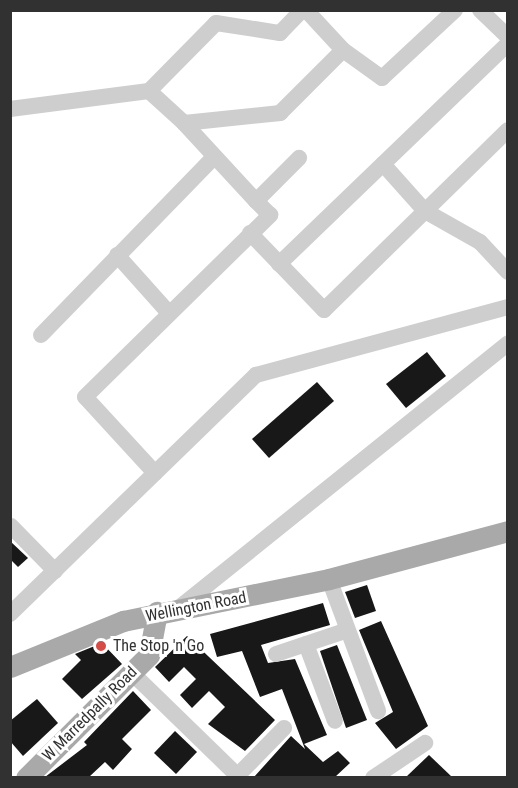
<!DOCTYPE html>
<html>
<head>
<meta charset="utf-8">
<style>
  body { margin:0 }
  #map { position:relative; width:518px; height:788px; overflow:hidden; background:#fff; font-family:"Roboto Condensed",sans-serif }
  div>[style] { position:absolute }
  .building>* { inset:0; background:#181818 }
  .minor>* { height:16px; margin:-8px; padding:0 8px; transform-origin:8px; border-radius:8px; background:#cecece }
  .major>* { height:21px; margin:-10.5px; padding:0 10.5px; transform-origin:10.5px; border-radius:10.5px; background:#a9a9a9 }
  .dots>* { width:16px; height:16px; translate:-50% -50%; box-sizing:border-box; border:3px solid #fff; border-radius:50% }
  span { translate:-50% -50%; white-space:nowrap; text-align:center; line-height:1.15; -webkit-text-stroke:6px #fff; paint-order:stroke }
  .street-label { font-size:16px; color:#313131 }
  .poi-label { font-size:16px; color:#313131 }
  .left { translate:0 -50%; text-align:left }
  .frame { position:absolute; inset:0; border:12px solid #313131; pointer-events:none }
</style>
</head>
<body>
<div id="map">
  <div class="building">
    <i style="clip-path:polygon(427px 352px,446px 376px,406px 408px,386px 384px)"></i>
    <i style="clip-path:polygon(317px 382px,334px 401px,269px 458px,252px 439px)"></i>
    <i style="clip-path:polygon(10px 541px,28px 558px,18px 567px,10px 559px)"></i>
    <i style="clip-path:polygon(367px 585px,376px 611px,355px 618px,345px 592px)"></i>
    <i style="clip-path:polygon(323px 603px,330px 625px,261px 645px,268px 663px,295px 659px,327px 735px,304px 744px,323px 762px,338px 751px,350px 763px,335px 777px,254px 777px,291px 736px,305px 749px,282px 689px,260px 697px,242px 651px,217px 657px,210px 634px)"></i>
    <i style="clip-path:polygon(381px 621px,428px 726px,396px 749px,375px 723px,393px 712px,359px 630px)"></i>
    <i style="clip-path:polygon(187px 636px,275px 720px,245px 751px,208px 724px,225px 707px,209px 691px,192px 708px,180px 695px,196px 679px,184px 667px,169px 682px,155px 667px)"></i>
    <i style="clip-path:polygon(102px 643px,122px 664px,82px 699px,62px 679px,81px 660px,75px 654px)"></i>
    <i style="clip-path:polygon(337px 645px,367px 720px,346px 728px,320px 651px)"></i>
    <i style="clip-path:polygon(133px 691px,151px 710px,122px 739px,132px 749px,113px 770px,105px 762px,89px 777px,45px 777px,87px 745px,84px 742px)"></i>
    <i style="clip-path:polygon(37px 699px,58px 723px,23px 756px,10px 741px,10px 721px)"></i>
    <i style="clip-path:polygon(175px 731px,197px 752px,176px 774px,154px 753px)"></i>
    <i style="clip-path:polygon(429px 755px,452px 777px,406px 777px)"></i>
  </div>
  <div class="minor">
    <i style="left:480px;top:10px;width:39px;rotate:44deg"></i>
    <i style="left:343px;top:50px;width:48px;rotate:35.7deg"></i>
    <i style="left:382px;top:78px;width:100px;rotate:-43deg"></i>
    <i style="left:149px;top:91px;width:47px;rotate:42.4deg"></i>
    <i style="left:184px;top:123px;width:97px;rotate:-5.9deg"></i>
    <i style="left:280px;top:113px;width:89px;rotate:-45deg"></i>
    <i style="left:343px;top:50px;width:54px;rotate:-132.8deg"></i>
    <i style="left:10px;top:109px;width:140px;rotate:-7.4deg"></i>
    <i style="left:149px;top:91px;width:95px;rotate:-45.4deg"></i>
    <i style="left:216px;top:23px;width:65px;rotate:8.9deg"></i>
    <i style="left:280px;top:33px;width:32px;rotate:-46deg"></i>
    <i style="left:184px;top:123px;width:106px;rotate:47.3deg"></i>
    <i style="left:256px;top:201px;width:61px;rotate:-45deg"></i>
    <i style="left:383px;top:164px;width:63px;rotate:48.2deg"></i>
    <i style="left:425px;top:211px;width:63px;rotate:29.4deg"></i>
    <i style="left:480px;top:242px;width:41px;rotate:47deg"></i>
    <i style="left:250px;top:233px;width:107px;rotate:46.1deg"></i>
    <i style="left:324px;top:310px;width:257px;rotate:-44.4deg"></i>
    <i style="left:117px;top:255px;width:76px;rotate:48.2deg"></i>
    <i style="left:279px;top:264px;width:318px;rotate:-43.9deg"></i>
    <i style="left:41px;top:335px;width:247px;rotate:-45.8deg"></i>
    <i style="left:155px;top:473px;width:103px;rotate:-132.6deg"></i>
    <i style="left:85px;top:397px;width:260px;rotate:-44.5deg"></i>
    <i style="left:270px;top:215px;width:20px;rotate:-135deg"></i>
    <i style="left:11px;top:526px;width:63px;rotate:45.6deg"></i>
    <i style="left:329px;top:579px;width:141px;rotate:69.6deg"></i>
    <i style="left:180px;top:607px;width:421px;rotate:-38.8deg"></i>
    <i style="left:10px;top:614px;width:343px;rotate:-44.2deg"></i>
    <i style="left:256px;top:375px;width:261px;rotate:-15.1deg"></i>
    <i style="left:306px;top:644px;width:82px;rotate:69.4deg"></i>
    <i style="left:276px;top:654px;width:73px;rotate:-18.4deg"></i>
    <i style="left:131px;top:672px;width:152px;rotate:44.2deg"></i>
    <i style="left:240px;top:773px;width:63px;rotate:-45.6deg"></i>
    <i style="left:373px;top:778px;width:63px;rotate:-33.9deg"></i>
  </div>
  <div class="major">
    <i style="left:10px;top:667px;width:122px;rotate:-22.2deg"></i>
    <i style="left:123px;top:621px;width:210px;rotate:-11.5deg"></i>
    <i style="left:329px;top:579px;width:185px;rotate:-15deg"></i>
    <i style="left:26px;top:778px;width:174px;rotate:-45deg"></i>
    <i style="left:149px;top:655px;width:44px;rotate:-79.5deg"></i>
  </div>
  <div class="dots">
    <i style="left:101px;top:646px;background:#d54c46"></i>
  </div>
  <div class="street-label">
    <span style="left:196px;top:607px;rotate:-11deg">Wellington Road</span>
    <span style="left:90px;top:714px;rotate:-45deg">W Marredpally Road</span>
  </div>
  <div class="poi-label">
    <span class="left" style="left:113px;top:646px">The Stop 'n Go</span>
  </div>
  <div class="frame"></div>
</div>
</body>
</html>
